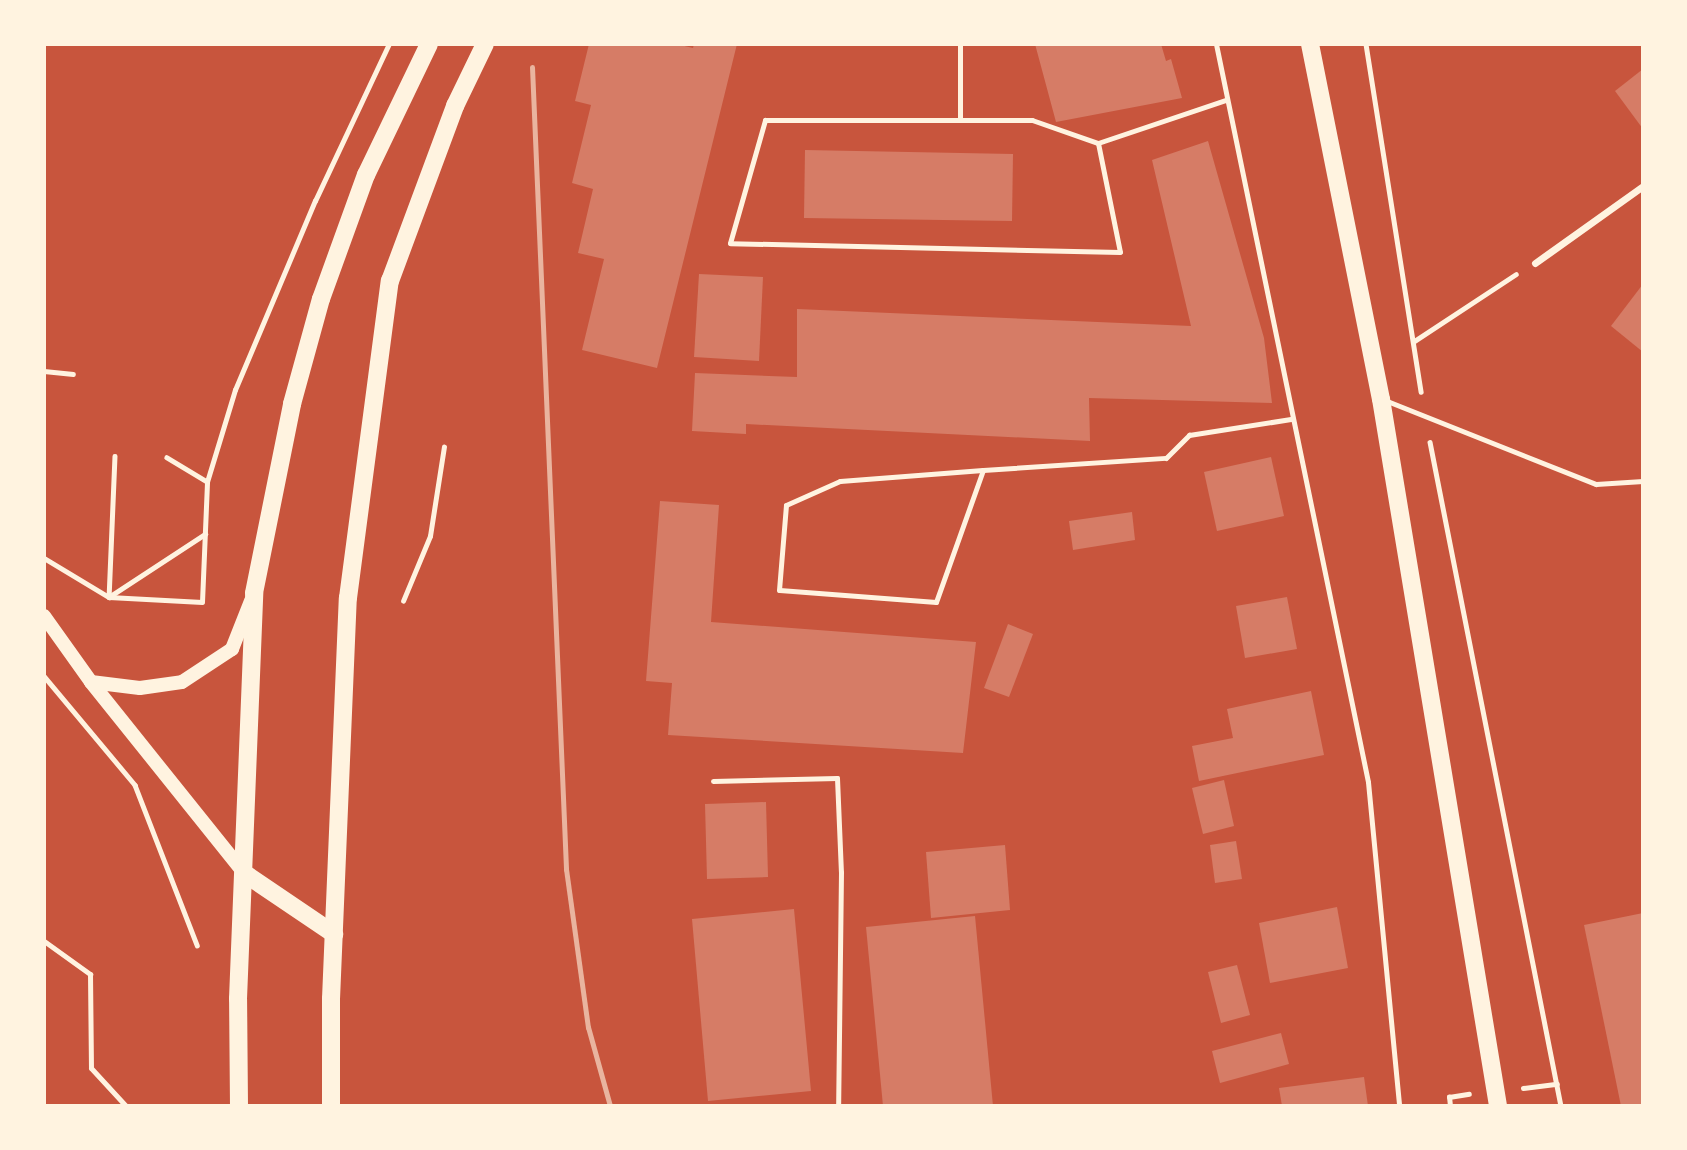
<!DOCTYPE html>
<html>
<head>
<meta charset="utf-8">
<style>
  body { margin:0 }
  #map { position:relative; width:1687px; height:1150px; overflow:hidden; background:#c8553d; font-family:"Roboto Condensed",sans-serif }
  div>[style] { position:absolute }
  .building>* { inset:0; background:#d67c66 }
  .path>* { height:4.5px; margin:-2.25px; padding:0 2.25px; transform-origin:2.25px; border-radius:2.25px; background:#fff3e0 }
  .service>* { height:5px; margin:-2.5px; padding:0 2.5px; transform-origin:2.5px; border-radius:2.5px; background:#fff3e0 }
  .minor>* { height:7px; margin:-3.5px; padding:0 3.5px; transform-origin:3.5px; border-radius:3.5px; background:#fff3e0 }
  .secondary>* { height:14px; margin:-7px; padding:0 7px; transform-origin:7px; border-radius:7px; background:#fff3e0 }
  .primary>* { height:18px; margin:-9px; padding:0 9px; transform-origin:9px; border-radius:9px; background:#fff3e0 }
  .rail>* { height:5px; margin:-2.5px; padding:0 2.5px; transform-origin:2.5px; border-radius:2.5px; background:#e9b49f }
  span { translate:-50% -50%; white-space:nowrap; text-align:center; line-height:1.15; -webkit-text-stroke:5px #fff3e0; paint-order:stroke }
  .frame { position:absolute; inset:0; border:46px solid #fff3e0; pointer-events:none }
</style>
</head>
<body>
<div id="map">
  <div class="building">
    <i style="clip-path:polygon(589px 44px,676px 44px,693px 48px,694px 44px,737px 44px,657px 368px,582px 350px,604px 259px,578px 253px,593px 189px,572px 183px,591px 105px,575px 101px)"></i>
    <i style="clip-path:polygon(1035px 44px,1161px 44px,1166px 61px,1171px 59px,1182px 98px,1056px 122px)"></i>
    <i style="clip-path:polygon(1643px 69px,1643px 129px,1615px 91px)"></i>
    <i style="clip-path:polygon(1208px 141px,1264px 338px,1272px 403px,1089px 398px,1090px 441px,746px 424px,746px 434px,692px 431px,695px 373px,797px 377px,797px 309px,1191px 326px,1152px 160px)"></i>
    <i style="clip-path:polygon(805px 150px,1013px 154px,1012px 221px,804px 218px)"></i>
    <i style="clip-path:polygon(699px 274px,763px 277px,759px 361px,694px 357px)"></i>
    <i style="clip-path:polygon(1643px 284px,1643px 352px,1611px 326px)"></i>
    <i style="clip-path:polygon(1271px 457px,1284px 516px,1217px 531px,1204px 472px)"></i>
    <i style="clip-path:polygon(660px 501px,719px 505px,711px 622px,976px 642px,963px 753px,668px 735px,672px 683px,646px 681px)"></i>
    <i style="clip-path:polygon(1132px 512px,1135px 540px,1073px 550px,1069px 521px)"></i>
    <i style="clip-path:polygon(1287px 597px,1297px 649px,1245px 658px,1236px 606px)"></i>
    <i style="clip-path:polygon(1008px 624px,1033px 634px,1009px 697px,984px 688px)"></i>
    <i style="clip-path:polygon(1311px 691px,1324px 755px,1199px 781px,1192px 746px,1233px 738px,1227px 709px)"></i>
    <i style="clip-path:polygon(1224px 780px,1234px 826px,1203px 834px,1192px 788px)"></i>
    <i style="clip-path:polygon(766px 802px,768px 877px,707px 879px,705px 804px)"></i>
    <i style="clip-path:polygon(1236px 841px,1242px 879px,1215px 883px,1210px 845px)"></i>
    <i style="clip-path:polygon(1005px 845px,1010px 910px,931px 918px,926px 852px)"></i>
    <i style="clip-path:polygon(1337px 907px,1348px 968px,1270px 983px,1259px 923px)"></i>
    <i style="clip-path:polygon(794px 909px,811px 1091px,708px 1101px,692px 919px)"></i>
    <i style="clip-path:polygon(1643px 913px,1643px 1106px,1621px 1106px,1584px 925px)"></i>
    <i style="clip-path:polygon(975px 916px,993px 1106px,883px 1106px,866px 927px)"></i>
    <i style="clip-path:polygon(1237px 965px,1250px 1015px,1221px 1023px,1208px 972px)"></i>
    <i style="clip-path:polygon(1281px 1033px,1289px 1064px,1220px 1083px,1212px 1051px)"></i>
    <i style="clip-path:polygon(1364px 1077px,1368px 1106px,1282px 1106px,1279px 1088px)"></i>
  </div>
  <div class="path">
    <i style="left:1366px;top:44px;width:352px;rotate:81deg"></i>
    <i style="left:1413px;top:342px;width:123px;rotate:-33.4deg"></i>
    <i style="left:44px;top:371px;width:29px;rotate:6deg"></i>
    <i style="left:1430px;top:442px;width:677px;rotate:78.84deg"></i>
    <i style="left:115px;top:456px;width:141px;rotate:92.4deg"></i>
    <i style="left:109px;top:597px;width:93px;rotate:3.1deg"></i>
    <i style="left:202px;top:602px;width:120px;rotate:-87.6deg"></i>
    <i style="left:207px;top:482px;width:47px;rotate:-149deg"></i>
    <i style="left:207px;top:482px;width:96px;rotate:-73.1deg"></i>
    <i style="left:235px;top:390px;width:205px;rotate:-67.1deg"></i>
    <i style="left:315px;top:201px;width:174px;rotate:-64.8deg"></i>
    <i style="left:44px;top:558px;width:76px;rotate:31deg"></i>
    <i style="left:109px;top:597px;width:115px;rotate:-33.3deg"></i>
    <i style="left:403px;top:601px;width:70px;rotate:-67.4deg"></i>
    <i style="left:430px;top:536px;width:90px;rotate:-81.1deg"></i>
    <i style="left:44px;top:676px;width:142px;rotate:50.1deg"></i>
    <i style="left:135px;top:785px;width:172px;rotate:68.8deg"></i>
    <i style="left:1523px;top:1088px;width:34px;rotate:-7deg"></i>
    <i style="left:1450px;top:1106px;width:9px;rotate:-96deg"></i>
    <i style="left:1449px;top:1097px;width:20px;rotate:-9deg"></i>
  </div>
  <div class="service">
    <i style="left:960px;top:44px;width:75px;rotate:90deg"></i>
    <i style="left:1216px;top:44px;width:753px;rotate:78.36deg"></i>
    <i style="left:1368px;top:782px;width:325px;rotate:84.5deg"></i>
    <i style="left:1098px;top:143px;width:111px;rotate:78.6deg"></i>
    <i style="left:1120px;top:252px;width:390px;rotate:-178.7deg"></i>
    <i style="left:730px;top:243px;width:128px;rotate:-74.1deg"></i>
    <i style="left:765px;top:120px;width:267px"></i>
    <i style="left:1032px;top:120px;width:70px;rotate:19.2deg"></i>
    <i style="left:1098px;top:143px;width:135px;rotate:-18.6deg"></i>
    <i style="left:1387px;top:401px;width:225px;rotate:21.7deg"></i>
    <i style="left:1596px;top:484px;width:47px;rotate:-3.7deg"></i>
    <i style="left:983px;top:470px;width:140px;rotate:109.6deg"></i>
    <i style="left:936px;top:602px;width:157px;rotate:-175.6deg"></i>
    <i style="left:779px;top:590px;width:85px;rotate:-85.3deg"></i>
    <i style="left:786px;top:505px;width:59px;rotate:-24deg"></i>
    <i style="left:840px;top:481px;width:143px;rotate:-4.4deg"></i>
    <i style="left:983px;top:470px;width:183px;rotate:-3.8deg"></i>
    <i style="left:1166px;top:458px;width:33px;rotate:-45deg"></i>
    <i style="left:1189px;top:435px;width:103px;rotate:-8.9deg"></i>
    <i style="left:713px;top:781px;width:124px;rotate:-1.4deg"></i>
    <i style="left:837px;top:778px;width:94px;rotate:87.6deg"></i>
    <i style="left:841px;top:872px;width:234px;rotate:90.7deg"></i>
    <i style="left:44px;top:941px;width:57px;rotate:35.7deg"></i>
    <i style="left:90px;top:974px;width:94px;rotate:89.4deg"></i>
    <i style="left:91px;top:1068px;width:52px;rotate:47.4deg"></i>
  </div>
  <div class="minor">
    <i style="left:1535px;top:263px;width:133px;rotate:-35.5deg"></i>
  </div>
  <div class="secondary">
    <i style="left:44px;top:616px;width:81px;rotate:54.5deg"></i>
    <i style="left:91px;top:682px;width:245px;rotate:51.3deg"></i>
    <i style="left:91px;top:682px;width:49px;rotate:7deg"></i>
    <i style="left:140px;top:688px;width:42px;rotate:-8.1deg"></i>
    <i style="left:182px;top:682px;width:60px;rotate:-33.4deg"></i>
    <i style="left:232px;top:649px;width:52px;rotate:-68.4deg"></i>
  </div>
  <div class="primary">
    <i style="left:1310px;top:44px;width:362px;rotate:78.7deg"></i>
    <i style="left:1381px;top:399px;width:717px;rotate:80.6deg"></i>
    <i style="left:244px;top:873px;width:109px;rotate:34.1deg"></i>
    <i style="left:239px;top:1106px;width:107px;rotate:-90.5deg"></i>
    <i style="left:238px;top:999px;width:406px;rotate:-87.7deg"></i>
    <i style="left:254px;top:593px;width:193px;rotate:-78.6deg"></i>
    <i style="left:292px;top:404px;width:109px;rotate:-74.6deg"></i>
    <i style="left:321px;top:299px;width:132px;rotate:-70.1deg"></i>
    <i style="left:366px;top:175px;width:145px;rotate:-64.3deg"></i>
    <i style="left:331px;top:1106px;width:107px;rotate:-90deg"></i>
    <i style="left:331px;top:999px;width:401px;rotate:-87.6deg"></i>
    <i style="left:348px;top:598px;width:320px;rotate:-82.5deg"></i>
    <i style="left:390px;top:281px;width:187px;rotate:-69.6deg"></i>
    <i style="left:455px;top:106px;width:69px;rotate:-64.2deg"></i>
  </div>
  <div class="rail">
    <i style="left:532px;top:67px;width:803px;rotate:87.57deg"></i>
    <i style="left:566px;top:869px;width:160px;rotate:82.1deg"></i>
    <i style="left:588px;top:1027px;width:82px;rotate:74.4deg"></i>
  </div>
  <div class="frame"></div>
</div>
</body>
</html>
